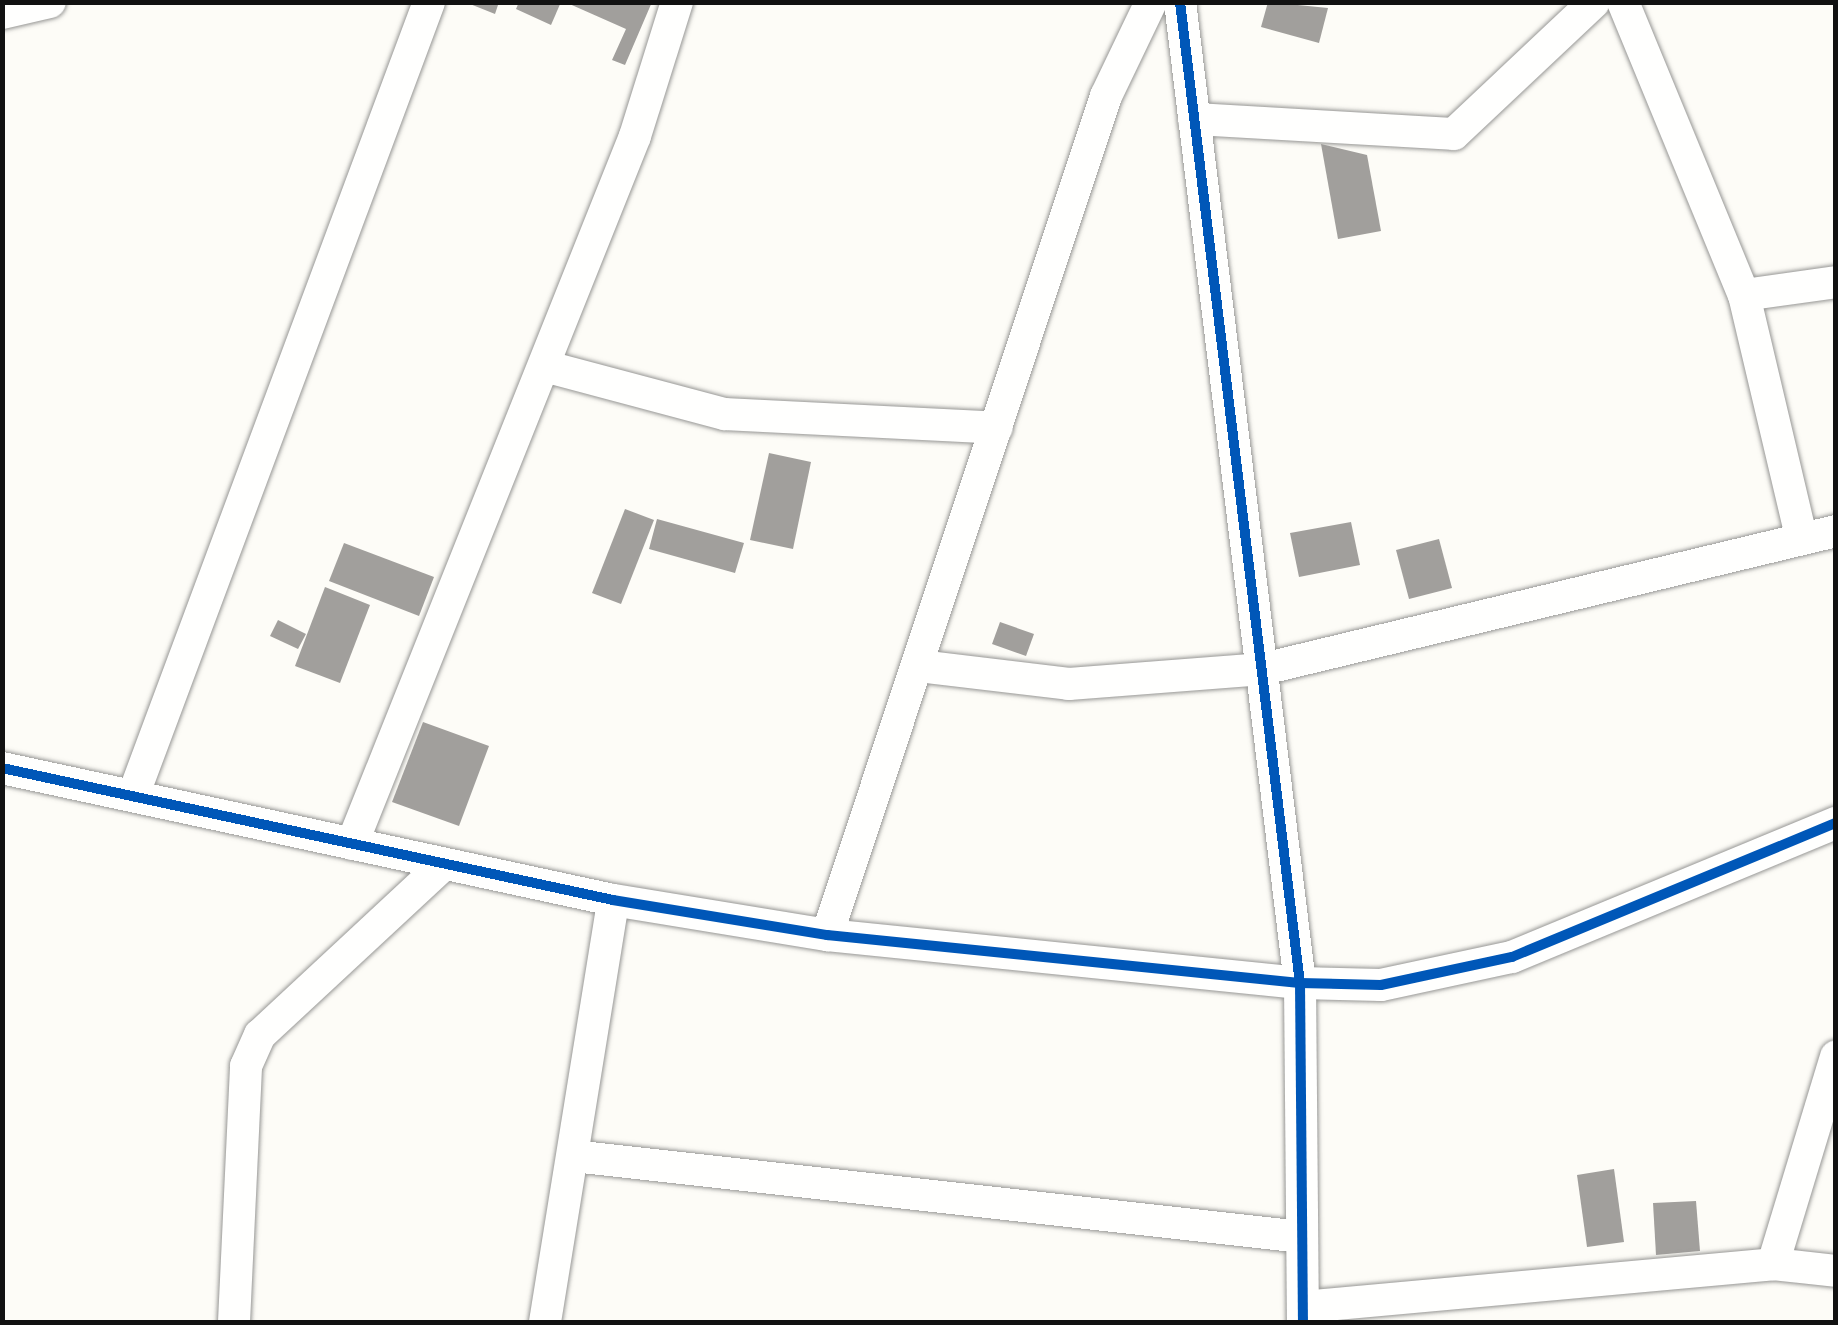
<!DOCTYPE html>
<html>
<head>
<meta charset="utf-8">
<style>
  body { margin:0 }
  #map { position:relative; width:1838px; height:1325px; overflow:hidden; background:#fdfcf7; font-family:Spectral,serif }
  div>[style] { position:absolute }
  .building>* { inset:0; background:#a19f9c }
  .roads { filter:drop-shadow(0 0 2px #979795) drop-shadow(0 0 2px #979795) }
  .minor>* { height:32px; margin:-16px; padding:0 16px; transform-origin:16px; border-radius:16px; background:#fffffe }
  .cycleway>* { height:10px; margin:-5px; padding:0 5px; transform-origin:5px; border-radius:5px; background:#0057b8 }
  span { translate:-50% -50%; white-space:nowrap; text-align:center; line-height:1.15; -webkit-text-stroke:10px #fff; paint-order:stroke }
  .frame { position:absolute; inset:0; border:5px solid #111; pointer-events:none }
</style>
</head>
<body>
<div id="map">
  <div class="building">
    <i style="clip-path:polygon(465px 2px,499px 2px,495px 14px)"></i>
    <i style="clip-path:polygon(519px 2px,561px 2px,551px 25px,516px 9px)"></i>
    <i style="clip-path:polygon(565px 2px,652px 2px,625px 65px,612px 60px,626px 29px)"></i>
    <i style="clip-path:polygon(1268px 2px,1328px 8px,1319px 43px,1261px 27px)"></i>
    <i style="clip-path:polygon(1321px 144px,1367px 155px,1381px 231px,1338px 239px)"></i>
    <i style="clip-path:polygon(769px 453px,811px 462px,793px 549px,750px 540px)"></i>
    <i style="clip-path:polygon(625px 509px,654px 520px,621px 604px,592px 593px)"></i>
    <i style="clip-path:polygon(657px 519px,744px 543px,735px 573px,649px 549px)"></i>
    <i style="clip-path:polygon(1351px 522px,1360px 565px,1299px 577px,1290px 533px)"></i>
    <i style="clip-path:polygon(1439px 539px,1452px 588px,1409px 599px,1396px 550px)"></i>
    <i style="clip-path:polygon(344px 543px,434px 577px,419px 616px,329px 581px)"></i>
    <i style="clip-path:polygon(325px 587px,370px 605px,340px 683px,295px 666px)"></i>
    <i style="clip-path:polygon(278px 620px,306px 634px,298px 649px,270px 636px)"></i>
    <i style="clip-path:polygon(1000px 622px,1034px 634px,1026px 656px,992px 644px)"></i>
    <i style="clip-path:polygon(423px 722px,489px 746px,459px 826px,392px 802px)"></i>
    <i style="clip-path:polygon(1614px 1169px,1624px 1242px,1587px 1247px,1577px 1175px)"></i>
    <i style="clip-path:polygon(1696px 1201px,1700px 1251px,1656px 1255px,1653px 1203px)"></i>
  </div>
  <div class="roads">
    <div class="minor">
      <i style="left:1180px;top:2px;width:988px;rotate:83.03deg"></i>
      <i style="left:1300px;top:983px;width:339px;rotate:89.5deg"></i>
      <i style="left:1623px;top:2px;width:317px;rotate:67.6deg"></i>
      <i style="left:1744px;top:295px;width:248px;rotate:76.7deg"></i>
      <i style="left:2px;top:13px;width:49px;rotate:-12.9deg"></i>
      <i style="left:1194px;top:119px;width:260px;rotate:3.3deg"></i>
      <i style="left:1454px;top:134px;width:192px;rotate:-43.3deg"></i>
      <i style="left:1744px;top:295px;width:93px;rotate:-8deg"></i>
      <i style="left:544px;top:366px;width:187px;rotate:14.9deg"></i>
      <i style="left:725px;top:414px;width:272px;rotate:2.9deg"></i>
      <i style="left:919px;top:666px;width:151px;rotate:6.8deg"></i>
      <i style="left:1069px;top:684px;width:195px;rotate:-4.4deg"></i>
      <i style="left:1263px;top:669px;width:589px;rotate:-13.54deg"></i>
      <i style="left:2px;top:768px;width:625px;rotate:12.19deg"></i>
      <i style="left:613px;top:900px;width:217px;rotate:9.3deg"></i>
      <i style="left:827px;top:935px;width:475px;rotate:5.8deg"></i>
      <i style="left:1300px;top:983px;width:81px;rotate:1.4deg"></i>
      <i style="left:1381px;top:985px;width:134px;rotate:-12.1deg"></i>
      <i style="left:1512px;top:957px;width:351px;rotate:-22.5deg"></i>
      <i style="left:133px;top:796px;width:847px;rotate:-69.55deg"></i>
      <i style="left:352px;top:844px;width:762px;rotate:-68.21deg"></i>
      <i style="left:635px;top:136px;width:140px;rotate:-72.6deg"></i>
      <i style="left:827px;top:935px;width:884px;rotate:-71.61deg"></i>
      <i style="left:1106px;top:96px;width:104px;rotate:-64.4deg"></i>
      <i style="left:573px;top:1156px;width:733px;rotate:6.34deg"></i>
      <i style="left:1773px;top:1264px;width:217px;rotate:-73.1deg"></i>
      <i style="left:1303px;top:1307px;width:472px;rotate:-5.2deg"></i>
      <i style="left:1773px;top:1264px;width:63px;rotate:6.3deg"></i>
      <i style="left:234px;top:1322px;width:256px;rotate:-87.3deg"></i>
      <i style="left:246px;top:1066px;width:34px;rotate:-66deg"></i>
      <i style="left:260px;top:1035px;width:251px;rotate:-42.9deg"></i>
      <i style="left:545px;top:1322px;width:427px;rotate:-80.8deg"></i>
    </div>
  </div>
  <div class="cycleway">
    <i style="left:1180px;top:2px;width:988px;rotate:83.03deg"></i>
    <i style="left:1300px;top:983px;width:339px;rotate:89.5deg"></i>
    <i style="left:2px;top:768px;width:625px;rotate:12.19deg"></i>
    <i style="left:613px;top:900px;width:217px;rotate:9.3deg"></i>
    <i style="left:827px;top:935px;width:475px;rotate:5.8deg"></i>
    <i style="left:1300px;top:983px;width:81px;rotate:1.4deg"></i>
    <i style="left:1381px;top:985px;width:134px;rotate:-12.1deg"></i>
    <i style="left:1512px;top:957px;width:351px;rotate:-22.5deg"></i>
  </div>
  <div class="frame"></div>
</div>
</body>
</html>
